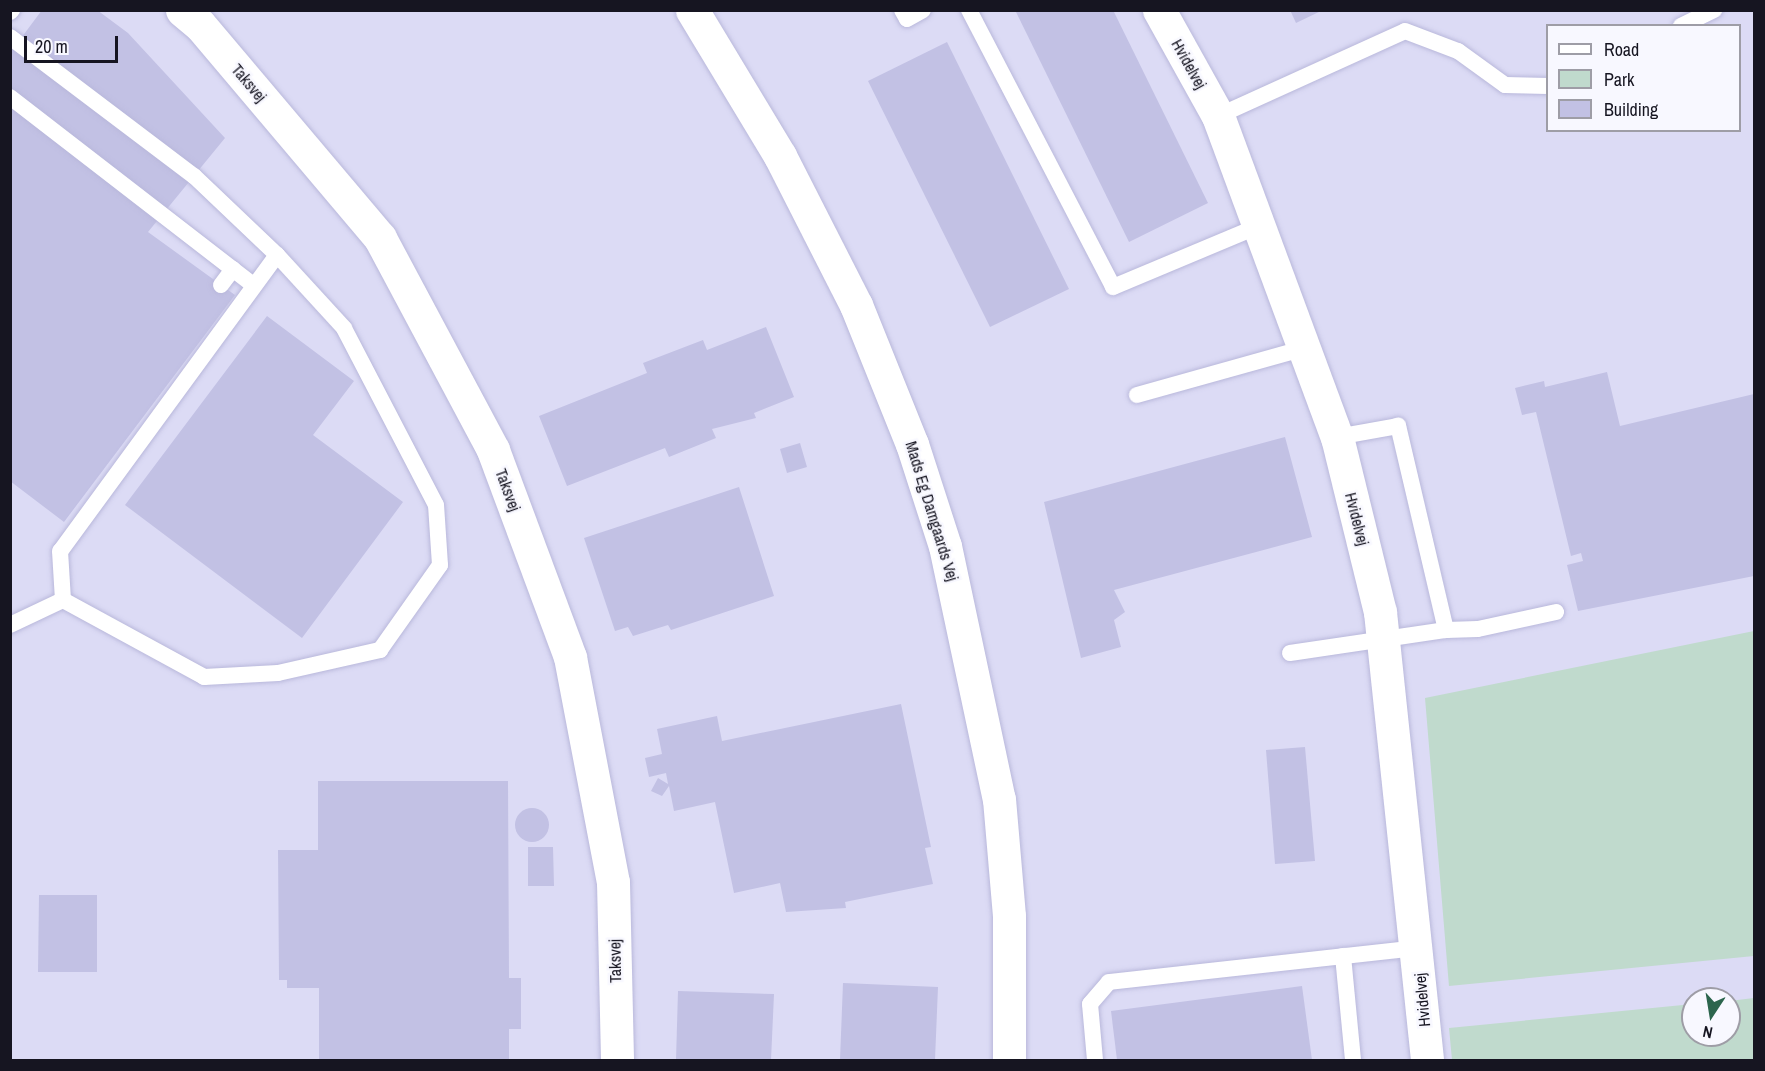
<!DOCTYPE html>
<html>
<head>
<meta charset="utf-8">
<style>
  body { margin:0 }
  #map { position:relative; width:1765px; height:1071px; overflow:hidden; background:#e9e9ff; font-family:"Archivo Narrow",sans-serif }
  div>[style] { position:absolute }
  .built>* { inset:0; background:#dcdbf5 }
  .green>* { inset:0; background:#c0dacd }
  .building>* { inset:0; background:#c2c1e4 }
  .round { border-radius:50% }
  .roads { filter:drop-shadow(0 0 2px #b9b8db) drop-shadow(0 0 2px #b9b8db) }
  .service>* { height:16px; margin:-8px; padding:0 8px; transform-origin:8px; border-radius:8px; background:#fff }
  .minor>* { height:33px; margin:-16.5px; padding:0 16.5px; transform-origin:16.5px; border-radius:16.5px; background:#fff }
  span { translate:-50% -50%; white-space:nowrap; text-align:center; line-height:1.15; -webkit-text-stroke:5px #f8f8ff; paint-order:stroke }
  .street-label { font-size:16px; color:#161521 }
  .frame { position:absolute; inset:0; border:12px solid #161521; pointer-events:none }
  .legend { position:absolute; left:1546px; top:24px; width:195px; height:108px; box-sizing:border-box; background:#f8f8ff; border:2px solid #9e9da6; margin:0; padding:8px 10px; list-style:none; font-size:18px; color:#161521 }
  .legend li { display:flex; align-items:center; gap:12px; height:30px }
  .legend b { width:30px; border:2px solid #9e9da6 }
  .north { position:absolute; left:1681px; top:987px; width:60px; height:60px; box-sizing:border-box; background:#f8f8ff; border:2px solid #9e9da6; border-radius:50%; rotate:192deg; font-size:16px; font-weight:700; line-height:24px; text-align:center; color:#161521 }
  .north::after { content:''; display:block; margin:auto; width:21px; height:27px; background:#2c654d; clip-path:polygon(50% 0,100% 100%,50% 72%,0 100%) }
  .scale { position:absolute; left:24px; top:36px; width:94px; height:27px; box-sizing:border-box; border:3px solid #161521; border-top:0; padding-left:8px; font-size:18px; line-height:21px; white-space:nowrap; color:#161521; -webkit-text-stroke:4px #f8f8ff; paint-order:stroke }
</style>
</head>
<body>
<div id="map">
  <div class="built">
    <i style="clip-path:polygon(evenodd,11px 11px,1754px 11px,1754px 1060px,11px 1060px,11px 11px,1548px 26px,1740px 26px,1740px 130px,1548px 130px,1548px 26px,11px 11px,1693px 999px,1729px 999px,1729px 1035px,1693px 1035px,1693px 999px)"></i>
  </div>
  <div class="green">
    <i style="clip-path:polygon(1754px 631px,1754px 956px,1449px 986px,1425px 698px)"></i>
    <i style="clip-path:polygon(1754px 998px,1754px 1060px,1452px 1060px,1449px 1028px,1693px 1004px,1693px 1035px,1729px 1035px,1729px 1001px)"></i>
  </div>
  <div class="building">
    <i style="clip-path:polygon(42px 10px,97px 10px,128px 33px,225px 138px,148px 232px,235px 295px,64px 522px,10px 481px,10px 53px)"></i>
    <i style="clip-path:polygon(1015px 10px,1113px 10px,1208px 203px,1129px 242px)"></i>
    <i style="clip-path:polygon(1290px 10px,1323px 10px,1296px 23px)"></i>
    <i style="clip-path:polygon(947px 42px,1069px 289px,990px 327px,868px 81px)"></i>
    <i style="clip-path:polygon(267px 316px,354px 381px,313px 435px,403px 502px,302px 638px,125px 505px)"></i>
    <i style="clip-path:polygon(766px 327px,794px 397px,754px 413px,756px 418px,712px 429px,716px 438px,669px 457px,665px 448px,567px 486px,539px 416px,647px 373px,643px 363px,703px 340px,707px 350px)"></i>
    <i style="clip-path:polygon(1607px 372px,1620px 426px,1754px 394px,1754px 576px,1578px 611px,1567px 565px,1583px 561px,1581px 553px,1571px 556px,1536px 412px,1522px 415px,1515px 388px,1544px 381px,1545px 387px)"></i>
    <i style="clip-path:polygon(1285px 437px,1312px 537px,1114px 590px,1125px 612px,1114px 620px,1121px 647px,1081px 658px,1044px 502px)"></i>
    <i style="clip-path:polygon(800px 443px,807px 467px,787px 473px,780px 449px)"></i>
    <i style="clip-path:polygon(739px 487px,774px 596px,671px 630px,668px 625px,633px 636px,628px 627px,615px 631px,584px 538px)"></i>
    <i style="clip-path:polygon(901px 704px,931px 847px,925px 848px,933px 884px,845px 902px,846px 908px,786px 912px,780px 883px,734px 893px,715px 802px,674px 811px,669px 786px,662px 796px,651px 791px,658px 778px,668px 784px,666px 773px,649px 777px,645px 758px,662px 754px,657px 729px,717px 716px,722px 741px)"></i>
    <i style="clip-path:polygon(1305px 747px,1315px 861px,1275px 864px,1266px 750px)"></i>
    <i style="clip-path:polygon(318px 781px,508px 781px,509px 978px,521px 978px,521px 1029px,509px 1029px,509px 1060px,319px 1060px,319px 988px,287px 988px,287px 980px,279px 980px,278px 850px,318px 850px)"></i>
    <i class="round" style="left:515px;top:808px;width:34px;height:34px"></i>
    <i style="clip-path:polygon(528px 847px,553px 847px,554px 886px,528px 886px)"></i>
    <i style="clip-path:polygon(39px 895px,97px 895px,97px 972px,38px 972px)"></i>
    <i style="clip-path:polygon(843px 983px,938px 987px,935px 1060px,840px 1060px)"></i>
    <i style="clip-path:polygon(1302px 986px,1312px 1060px,1117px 1060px,1111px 1011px)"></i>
    <i style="clip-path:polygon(678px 991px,774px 994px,771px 1060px,676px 1060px)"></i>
  </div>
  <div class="roads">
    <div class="service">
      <i style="left:902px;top:10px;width:10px;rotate:61deg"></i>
      <i style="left:907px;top:19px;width:18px;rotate:-29deg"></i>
      <i style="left:969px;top:10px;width:312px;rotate:62.5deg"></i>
      <i style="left:1113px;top:287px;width:158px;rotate:-22.7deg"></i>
      <i style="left:10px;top:12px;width:3px;rotate:-45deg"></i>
      <i style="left:1681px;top:26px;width:37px;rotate:-26deg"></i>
      <i style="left:10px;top:37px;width:231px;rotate:37.1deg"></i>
      <i style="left:194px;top:176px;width:115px;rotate:43.6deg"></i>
      <i style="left:10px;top:97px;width:307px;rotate:37.7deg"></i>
      <i style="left:1218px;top:116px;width:205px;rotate:-24.4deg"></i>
      <i style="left:1405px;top:31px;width:57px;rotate:20.7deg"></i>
      <i style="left:1458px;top:51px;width:58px;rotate:35.9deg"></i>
      <i style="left:1505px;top:85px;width:43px;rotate:1.3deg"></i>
      <i style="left:221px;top:285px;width:20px;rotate:-53deg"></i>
      <i style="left:1137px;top:395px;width:174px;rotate:-15.6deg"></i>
      <i style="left:10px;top:625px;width:59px;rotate:-25.3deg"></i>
      <i style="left:63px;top:600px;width:161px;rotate:28.6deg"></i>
      <i style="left:204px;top:677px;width:74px;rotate:-3.1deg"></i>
      <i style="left:278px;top:673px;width:105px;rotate:-12.7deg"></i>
      <i style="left:380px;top:650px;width:104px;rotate:-54.8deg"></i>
      <i style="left:440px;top:565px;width:60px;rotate:-93.8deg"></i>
      <i style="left:436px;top:505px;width:199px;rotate:-117.5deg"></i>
      <i style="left:344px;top:328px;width:99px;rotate:-132.5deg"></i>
      <i style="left:277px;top:255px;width:367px;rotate:126.2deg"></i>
      <i style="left:60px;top:551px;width:49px;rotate:86.5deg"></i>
      <i style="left:1446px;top:630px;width:32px;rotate:-2deg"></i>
      <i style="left:1478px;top:629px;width:80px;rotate:-12.3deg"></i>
      <i style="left:1290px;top:653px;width:158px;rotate:-8.4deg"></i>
      <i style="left:1446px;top:630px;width:210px;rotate:-103.2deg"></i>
      <i style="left:1398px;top:426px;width:62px;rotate:169.8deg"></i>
      <i style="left:1343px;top:956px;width:104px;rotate:84.5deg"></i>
      <i style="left:1095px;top:1060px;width:56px;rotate:-95.1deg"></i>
      <i style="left:1090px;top:1004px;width:29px;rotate:-49deg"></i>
      <i style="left:1109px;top:982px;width:310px;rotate:-6.3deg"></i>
    </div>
    <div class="minor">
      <i style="left:182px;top:10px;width:23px;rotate:40deg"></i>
      <i style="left:200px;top:25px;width:279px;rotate:49.8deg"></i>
      <i style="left:380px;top:238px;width:240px;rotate:61.9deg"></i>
      <i style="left:493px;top:450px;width:221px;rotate:69.6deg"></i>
      <i style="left:570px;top:657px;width:229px;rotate:79.2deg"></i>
      <i style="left:613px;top:882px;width:178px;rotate:88.7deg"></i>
      <i style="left:692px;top:10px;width:170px;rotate:58.9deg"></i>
      <i style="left:780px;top:156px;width:167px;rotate:63deg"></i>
      <i style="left:856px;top:305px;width:150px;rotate:68.1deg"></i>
      <i style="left:912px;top:444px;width:107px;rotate:72.1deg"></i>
      <i style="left:945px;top:546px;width:259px;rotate:78deg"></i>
      <i style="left:999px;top:799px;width:117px;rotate:85.1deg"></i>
      <i style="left:1009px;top:916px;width:144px;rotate:90deg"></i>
      <i style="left:1159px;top:10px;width:121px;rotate:60.9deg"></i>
      <i style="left:1218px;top:116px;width:342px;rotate:69.7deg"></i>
      <i style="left:1337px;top:437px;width:180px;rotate:76.2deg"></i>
      <i style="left:1380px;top:612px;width:450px;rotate:84deg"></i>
    </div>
  </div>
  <div class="street-label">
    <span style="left:1189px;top:64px;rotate:61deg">Hvidelvej</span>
    <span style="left:249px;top:83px;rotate:50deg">Taksvej</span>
    <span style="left:508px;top:490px;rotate:70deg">Taksvej</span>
    <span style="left:932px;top:511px;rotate:73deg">Mads Eg Damgaards Vej</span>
    <span style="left:1357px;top:519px;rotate:76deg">Hvidelvej</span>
    <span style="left:615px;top:961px;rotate:-91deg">Taksvej</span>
    <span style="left:1422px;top:1000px;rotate:-95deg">Hvidelvej</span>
  </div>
  <div class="frame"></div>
  <ul class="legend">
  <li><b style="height:8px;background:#fff"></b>Road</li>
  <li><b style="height:16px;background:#c0dacd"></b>Park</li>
  <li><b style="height:16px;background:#c2c1e4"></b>Building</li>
  </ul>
  <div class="north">N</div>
  <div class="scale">20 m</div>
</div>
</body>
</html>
